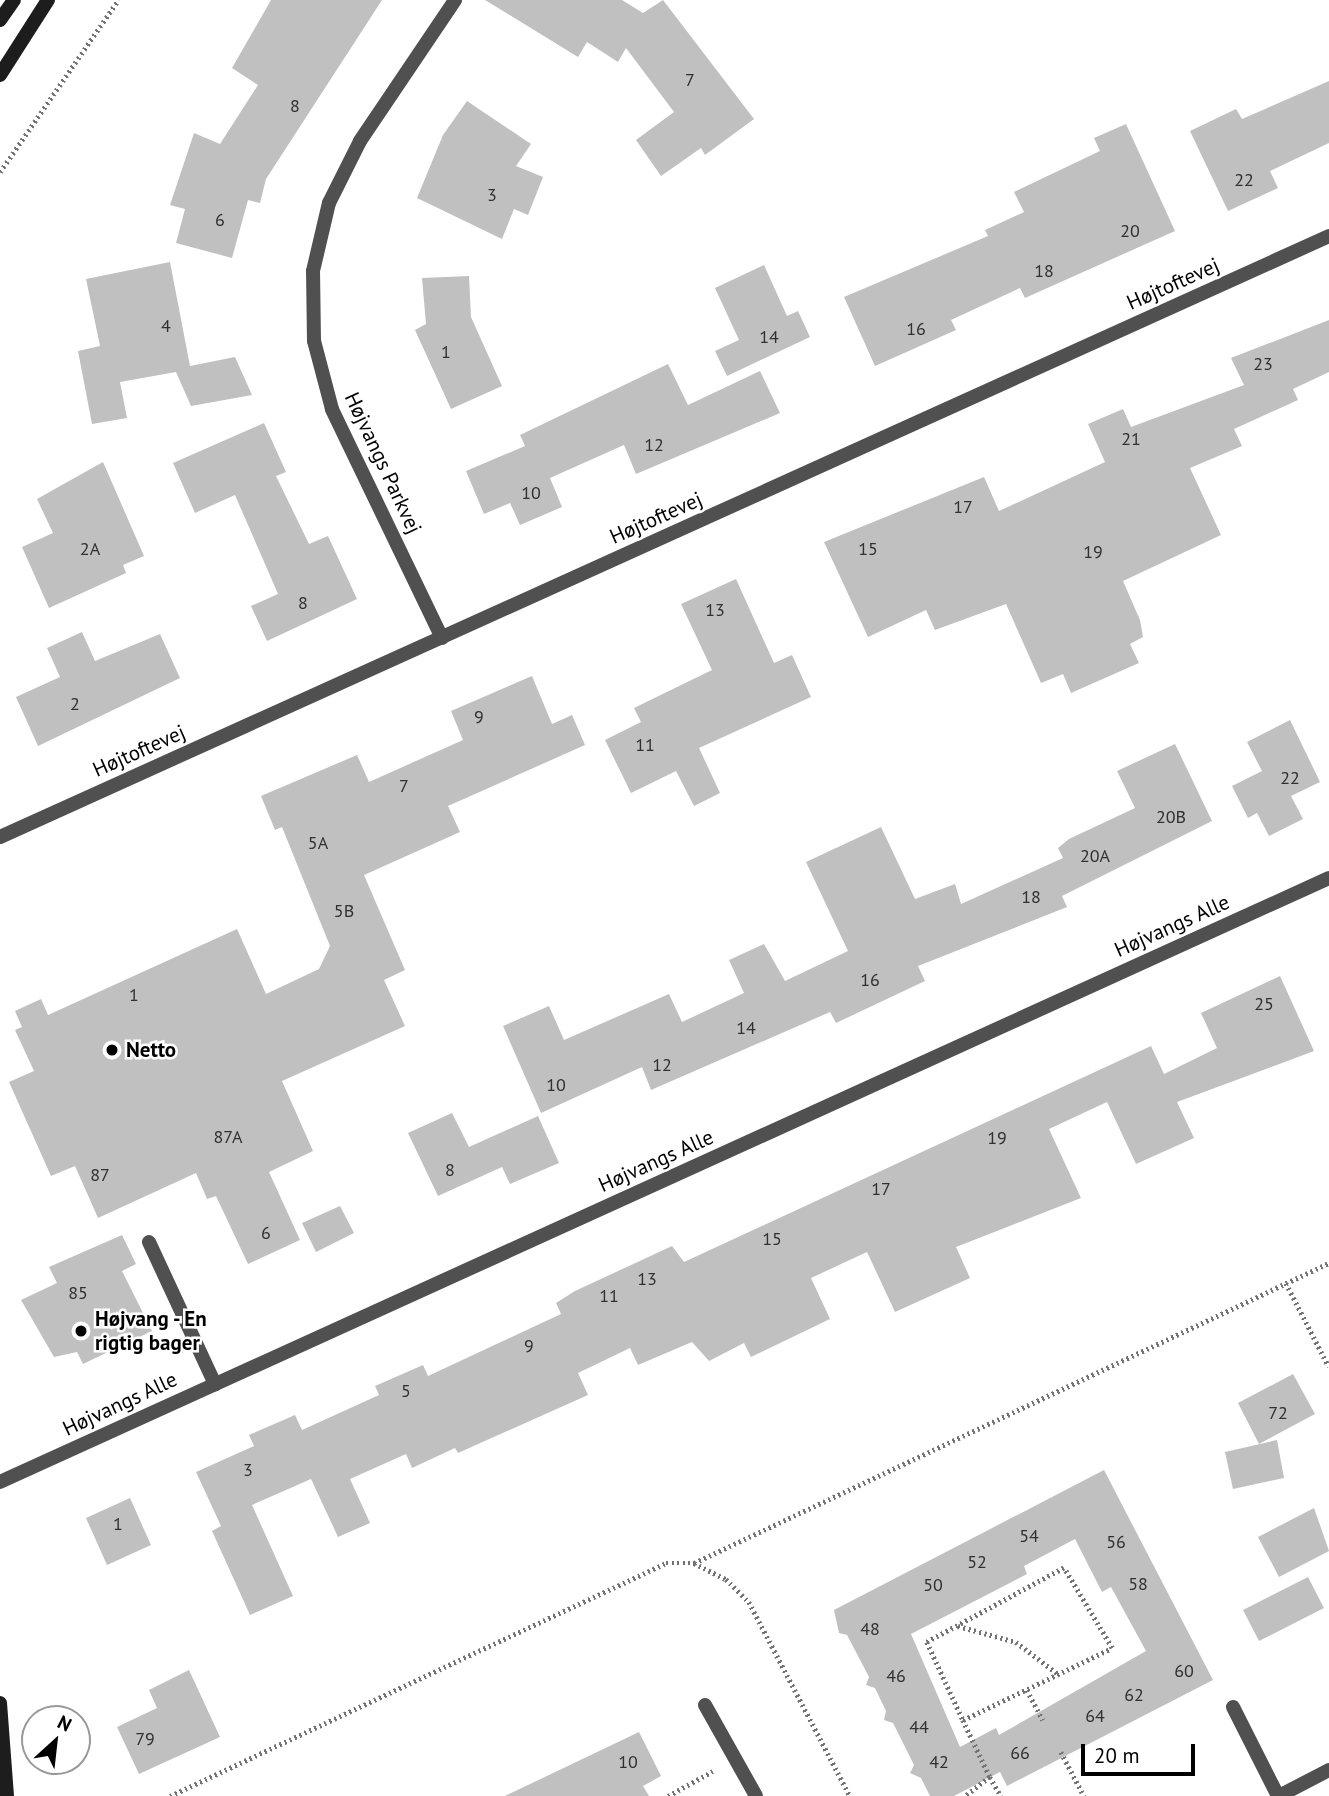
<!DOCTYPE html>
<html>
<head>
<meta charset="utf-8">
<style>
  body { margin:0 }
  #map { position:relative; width:1329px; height:1796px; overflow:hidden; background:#fff; font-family:"PT Sans",sans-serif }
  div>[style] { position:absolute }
  .building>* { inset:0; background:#c0c0c0 }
  .path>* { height:4.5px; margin-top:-2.25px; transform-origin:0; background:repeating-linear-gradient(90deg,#727272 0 2px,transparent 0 5.5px) }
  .lane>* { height:14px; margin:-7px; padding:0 7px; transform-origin:7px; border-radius:7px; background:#505050 }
  .street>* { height:14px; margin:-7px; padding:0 7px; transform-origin:7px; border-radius:7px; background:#505050 }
  .secondary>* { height:14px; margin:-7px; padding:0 7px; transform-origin:7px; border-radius:7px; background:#1d1d1d }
  .dots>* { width:19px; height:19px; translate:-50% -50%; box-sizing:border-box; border:4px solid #fff; border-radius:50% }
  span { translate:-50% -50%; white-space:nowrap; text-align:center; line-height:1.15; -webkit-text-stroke:5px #fff; paint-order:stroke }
  .number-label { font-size:18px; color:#303030 }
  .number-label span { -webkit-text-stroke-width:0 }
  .street-label { font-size:21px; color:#000 }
  .poi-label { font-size:21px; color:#000; font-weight:700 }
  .left { translate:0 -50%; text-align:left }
  .north { position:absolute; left:21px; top:1705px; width:70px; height:70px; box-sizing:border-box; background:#fff; border:2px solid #999; border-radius:50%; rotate:27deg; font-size:19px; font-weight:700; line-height:28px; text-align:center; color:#000 }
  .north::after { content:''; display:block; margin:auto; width:24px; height:32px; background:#000; clip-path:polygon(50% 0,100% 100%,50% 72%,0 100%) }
  .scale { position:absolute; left:1081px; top:1744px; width:114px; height:32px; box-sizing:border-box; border:4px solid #000; border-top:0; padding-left:9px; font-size:21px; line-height:24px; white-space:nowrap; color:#000; -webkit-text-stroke:5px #fff; paint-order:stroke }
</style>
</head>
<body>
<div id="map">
  <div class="building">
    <i style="clip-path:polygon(271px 0,382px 0,266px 179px,260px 203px,248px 200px,232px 258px,176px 243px,185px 209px,170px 205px,194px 133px,220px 144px,258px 85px,232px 68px)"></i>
    <i style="clip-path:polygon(485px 0,622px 0,643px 13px,663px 0,754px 119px,705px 155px,701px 148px,661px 176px,636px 140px,674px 112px,626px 48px,618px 62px,587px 42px,578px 57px)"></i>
    <i style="clip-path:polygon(1329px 81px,1329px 143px,1270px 171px,1278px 188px,1228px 211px,1190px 131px,1236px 109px,1242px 119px)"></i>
    <i style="clip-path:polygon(467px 101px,531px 144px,516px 166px,543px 177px,528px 215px,514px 209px,502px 239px,417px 198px,443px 135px)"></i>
    <i style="clip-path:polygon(1126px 124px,1175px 231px,1025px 298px,1020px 288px,951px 320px,956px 330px,875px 366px,844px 297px,988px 236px,985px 230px,1024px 212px,1014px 192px,1100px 151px,1094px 138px)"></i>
    <i style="clip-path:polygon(170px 262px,190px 366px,235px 357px,252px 395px,191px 406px,176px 372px,120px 382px,127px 418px,92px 424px,78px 351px,100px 346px,86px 279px)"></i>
    <i style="clip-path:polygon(764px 265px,787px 316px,798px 311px,810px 337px,727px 376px,715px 351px,739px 340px,715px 288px)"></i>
    <i style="clip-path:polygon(469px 276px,471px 317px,502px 386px,451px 409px,415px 330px,426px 324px,422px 278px)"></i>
    <i style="clip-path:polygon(1329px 320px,1329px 372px,1293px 389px,1298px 400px,1234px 429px,1242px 446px,1190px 468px,1221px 535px,1123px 581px,1140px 620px,1143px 637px,1130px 644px,1139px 663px,1071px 693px,1063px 674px,1041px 683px,1006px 604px,935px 630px,926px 610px,868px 637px,824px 542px,984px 477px,999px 511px,1105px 462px,1088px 424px,1123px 409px,1131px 427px,1244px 385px,1231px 358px)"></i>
    <i style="clip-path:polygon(668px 364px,688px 405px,760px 371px,780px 413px,636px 474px,624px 445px,550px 478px,562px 507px,520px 525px,510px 503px,484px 514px,466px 471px,525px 446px,520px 435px)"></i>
    <i style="clip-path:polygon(264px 423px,286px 472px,276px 476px,309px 544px,328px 536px,357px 599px,267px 641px,251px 606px,278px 594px,235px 495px,195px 513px,173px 463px)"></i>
    <i style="clip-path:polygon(103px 462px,144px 556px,123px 565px,126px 573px,49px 608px,22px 547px,53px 533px,37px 499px)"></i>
    <i style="clip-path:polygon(736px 579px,774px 663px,792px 655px,811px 697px,699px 748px,720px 793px,694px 806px,676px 771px,631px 793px,605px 740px,641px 722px,634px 708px,712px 670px,681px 604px)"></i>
    <i style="clip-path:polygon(82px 632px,95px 661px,160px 634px,180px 678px,38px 746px,16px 697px,60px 677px,47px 648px)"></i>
    <i style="clip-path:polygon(532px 676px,552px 724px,572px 715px,585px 745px,448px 806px,460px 832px,364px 875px,405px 970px,384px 980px,405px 1026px,282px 1081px,313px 1151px,269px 1172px,300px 1240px,248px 1264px,216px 1196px,207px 1199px,196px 1173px,98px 1218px,75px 1166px,51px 1176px,9px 1082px,34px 1071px,15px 1030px,22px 1027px,15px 1011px,41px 999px,48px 1015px,237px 929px,266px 994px,319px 969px,330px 946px,282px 827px,275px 830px,261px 796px,357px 755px,369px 782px,463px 740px,451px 711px)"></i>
    <i style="clip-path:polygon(1290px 720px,1320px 782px,1291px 796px,1303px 819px,1269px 836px,1257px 813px,1248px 818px,1232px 786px,1262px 771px,1247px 742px)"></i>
    <i style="clip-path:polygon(1175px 744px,1212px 821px,1062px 896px,1067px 907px,918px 966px,925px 981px,836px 1023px,830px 1012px,651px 1090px,642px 1067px,541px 1113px,503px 1026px,549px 1006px,564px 1040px,669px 994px,682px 1022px,744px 993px,729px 960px,764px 944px,785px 981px,848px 951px,806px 862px,881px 827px,915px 899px,955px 884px,961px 904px,1063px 858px,1058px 848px,1069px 839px,1135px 808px,1117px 771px)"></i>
    <i style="clip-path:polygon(1280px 976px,1314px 1051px,1177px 1102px,1194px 1138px,1136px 1164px,1107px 1102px,1049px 1129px,1081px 1198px,956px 1247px,970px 1278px,895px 1312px,867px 1252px,811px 1278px,830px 1319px,751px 1357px,744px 1343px,709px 1361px,692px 1342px,638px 1365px,630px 1348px,578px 1373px,588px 1395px,458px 1453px,455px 1448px,412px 1468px,406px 1454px,350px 1479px,370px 1523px,338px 1537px,311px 1479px,252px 1505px,293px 1596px,250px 1615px,212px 1531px,221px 1526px,196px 1472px,254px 1446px,249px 1435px,295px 1415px,302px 1430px,379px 1395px,375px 1386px,423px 1365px,428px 1376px,561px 1314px,556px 1303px,575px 1291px,672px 1246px,684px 1262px,1151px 1046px,1164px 1074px,1217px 1048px,1201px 1013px)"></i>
    <i style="clip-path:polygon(452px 1113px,469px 1147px,538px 1116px,559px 1163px,510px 1184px,502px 1167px,438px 1196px,408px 1133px)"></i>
    <i style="clip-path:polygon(340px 1206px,354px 1233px,316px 1252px,302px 1223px)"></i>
    <i style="clip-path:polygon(122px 1235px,136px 1264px,122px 1271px,152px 1331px,83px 1364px,77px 1352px,54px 1357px,21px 1300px,57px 1283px,49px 1267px)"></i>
    <i style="clip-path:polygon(1293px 1374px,1315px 1414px,1259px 1444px,1238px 1403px)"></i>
    <i style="clip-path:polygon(1277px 1440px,1284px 1478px,1233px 1489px,1225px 1452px)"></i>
    <i style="clip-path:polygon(evenodd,1104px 1470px,1213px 1680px,1007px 1786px,1000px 1772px,954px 1796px,930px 1796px,921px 1778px,910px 1773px,914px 1765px,893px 1723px,884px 1720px,886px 1711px,875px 1688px,866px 1685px,869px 1677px,847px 1635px,839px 1633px,834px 1610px,1104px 1470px,1075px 1539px,1102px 1592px,1111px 1587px,1146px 1651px,999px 1735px,996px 1728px,960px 1747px,911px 1634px,1027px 1574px,1024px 1566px,1075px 1539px)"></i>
    <i style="clip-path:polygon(130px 1498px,151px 1545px,107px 1565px,86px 1518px)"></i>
    <i style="clip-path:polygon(1314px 1508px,1329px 1551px,1279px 1577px,1258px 1537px)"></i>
    <i style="clip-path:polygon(1308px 1577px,1324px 1608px,1259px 1641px,1243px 1610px)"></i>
    <i style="clip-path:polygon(189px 1670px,220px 1737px,139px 1774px,117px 1727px,157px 1708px,149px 1690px)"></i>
    <i style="clip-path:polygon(639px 1732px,661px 1776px,643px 1786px,649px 1796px,505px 1796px)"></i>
  </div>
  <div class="path">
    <i style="left:0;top:172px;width:209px;rotate:-55.5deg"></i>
    <i style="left:1286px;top:1283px;width:94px;rotate:62.9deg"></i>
    <i style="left:694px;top:1563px;width:702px;rotate:-25.29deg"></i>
    <i style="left:958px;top:1626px;width:60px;rotate:15.4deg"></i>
    <i style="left:1016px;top:1642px;width:53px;rotate:37.3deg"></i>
    <i style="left:1027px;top:1690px;width:34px;rotate:62deg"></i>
    <i style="left:963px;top:1720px;width:165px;rotate:-25.8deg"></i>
    <i style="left:1112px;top:1648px;width:93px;rotate:-121deg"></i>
    <i style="left:1064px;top:1568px;width:156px;rotate:151.6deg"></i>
    <i style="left:927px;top:1642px;width:86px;rotate:65.2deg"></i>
    <i style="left:963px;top:1720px;width:63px;rotate:64.7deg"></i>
    <i style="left:990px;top:1777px;width:31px;rotate:142deg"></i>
    <i style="left:1061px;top:1752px;width:50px;rotate:62.4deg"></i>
    <i style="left:990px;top:1777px;width:22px;rotate:60deg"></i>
    <i style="left:170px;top:1796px;width:548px;rotate:-25.16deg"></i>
    <i style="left:666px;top:1563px;width:28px"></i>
    <i style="left:694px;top:1563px;width:36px;rotate:27deg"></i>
    <i style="left:726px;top:1579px;width:33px;rotate:45deg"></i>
    <i style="left:749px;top:1602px;width:219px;rotate:62.5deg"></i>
    <i style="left:668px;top:1796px;width:51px;rotate:-29.1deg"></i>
  </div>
  <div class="lane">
    <i style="left:149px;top:1242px;width:157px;rotate:65.1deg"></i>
    <i style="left:1233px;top:1707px;width:100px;rotate:63.2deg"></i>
  </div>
  <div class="street">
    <i style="left:442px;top:638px;width:254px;rotate:-115.7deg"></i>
    <i style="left:332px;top:409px;width:70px;rotate:-104.8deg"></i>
    <i style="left:314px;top:341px;width:70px;rotate:-90.8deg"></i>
    <i style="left:313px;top:271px;width:70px;rotate:-76.8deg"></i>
    <i style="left:329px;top:203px;width:69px;rotate:-63.4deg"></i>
    <i style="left:360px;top:141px;width:170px;rotate:-56deg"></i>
    <i style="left:0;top:837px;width:1459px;rotate:-24.33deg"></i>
    <i style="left:0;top:1482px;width:1460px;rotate:-24.44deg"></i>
    <i style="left:705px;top:1705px;width:104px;rotate:60.7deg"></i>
    <i style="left:1279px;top:1796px;width:56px;rotate:-27.5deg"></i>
  </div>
  <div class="secondary">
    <i style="left:0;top:20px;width:24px;rotate:-55deg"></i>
    <i style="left:0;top:75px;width:89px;rotate:-57.4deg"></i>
    <i style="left:0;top:1703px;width:93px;rotate:85.7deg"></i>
  </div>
  <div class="dots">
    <i style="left:112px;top:1050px;background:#000"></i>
    <i style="left:81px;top:1331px;background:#000"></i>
  </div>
  <div class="number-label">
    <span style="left:690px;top:80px">7</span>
    <span style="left:295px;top:106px">8</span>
    <span style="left:1244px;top:180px">22</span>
    <span style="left:492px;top:195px">3</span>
    <span style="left:220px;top:220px">6</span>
    <span style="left:1130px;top:231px">20</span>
    <span style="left:1044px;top:271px">18</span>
    <span style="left:166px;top:326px">4</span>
    <span style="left:916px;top:329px">16</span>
    <span style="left:769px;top:337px">14</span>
    <span style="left:446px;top:352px">1</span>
    <span style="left:1263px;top:364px">23</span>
    <span style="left:1131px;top:439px">21</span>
    <span style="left:654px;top:445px">12</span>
    <span style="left:531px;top:493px">10</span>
    <span style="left:963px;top:507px">17</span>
    <span style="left:90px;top:549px">2A</span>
    <span style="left:868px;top:549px">15</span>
    <span style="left:1093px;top:552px">19</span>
    <span style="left:303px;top:603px">8</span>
    <span style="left:715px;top:610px">13</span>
    <span style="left:75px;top:704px">2</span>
    <span style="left:479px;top:717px">9</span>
    <span style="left:645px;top:745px">11</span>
    <span style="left:1290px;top:778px">22</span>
    <span style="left:404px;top:786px">7</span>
    <span style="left:1171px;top:817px">20B</span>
    <span style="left:318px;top:843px">5A</span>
    <span style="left:1095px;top:856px">20A</span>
    <span style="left:1031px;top:897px">18</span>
    <span style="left:344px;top:911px">5B</span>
    <span style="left:870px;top:980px">16</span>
    <span style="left:134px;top:995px">1</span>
    <span style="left:1264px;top:1004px">25</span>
    <span style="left:746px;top:1028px">14</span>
    <span style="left:662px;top:1065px">12</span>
    <span style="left:556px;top:1085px">10</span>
    <span style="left:228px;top:1137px">87A</span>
    <span style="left:997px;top:1138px">19</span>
    <span style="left:450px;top:1170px">8</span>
    <span style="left:100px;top:1175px">87</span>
    <span style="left:881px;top:1189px">17</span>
    <span style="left:266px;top:1233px">6</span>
    <span style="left:772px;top:1239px">15</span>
    <span style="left:647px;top:1279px">13</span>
    <span style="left:78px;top:1293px">85</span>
    <span style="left:609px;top:1296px">11</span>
    <span style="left:529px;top:1346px">9</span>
    <span style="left:406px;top:1391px">5</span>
    <span style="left:1278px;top:1413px">72</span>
    <span style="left:248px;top:1470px">3</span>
    <span style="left:118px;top:1524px">1</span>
    <span style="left:1029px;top:1536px">54</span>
    <span style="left:1116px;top:1542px">56</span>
    <span style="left:977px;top:1562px">52</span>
    <span style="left:1138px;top:1584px">58</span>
    <span style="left:933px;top:1585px">50</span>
    <span style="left:870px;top:1629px">48</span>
    <span style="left:1184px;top:1671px">60</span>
    <span style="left:896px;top:1676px">46</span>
    <span style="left:1134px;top:1695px">62</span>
    <span style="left:1095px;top:1716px">64</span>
    <span style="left:919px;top:1727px">44</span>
    <span style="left:145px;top:1739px">79</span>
    <span style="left:1020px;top:1753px">66</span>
    <span style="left:628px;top:1762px">10</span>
    <span style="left:939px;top:1762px">42</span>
  </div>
  <div class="street-label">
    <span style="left:1173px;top:284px;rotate:-24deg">Højtoftevej</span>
    <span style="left:383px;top:463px;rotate:65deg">Højvangs Parkvej</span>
    <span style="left:656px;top:518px;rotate:-24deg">Højtoftevej</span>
    <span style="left:139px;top:751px;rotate:-24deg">Højtoftevej</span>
    <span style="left:1172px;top:926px;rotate:-24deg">Højvangs Alle</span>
    <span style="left:656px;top:1161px;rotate:-24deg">Højvangs Alle</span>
    <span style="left:120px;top:1404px;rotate:-25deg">Højvangs Alle</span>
  </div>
  <div class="poi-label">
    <span class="left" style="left:126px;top:1050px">Netto</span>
    <span class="left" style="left:95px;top:1331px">Højvang - En<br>rigtig bager</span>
  </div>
  <div class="north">N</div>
  <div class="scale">20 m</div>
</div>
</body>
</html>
